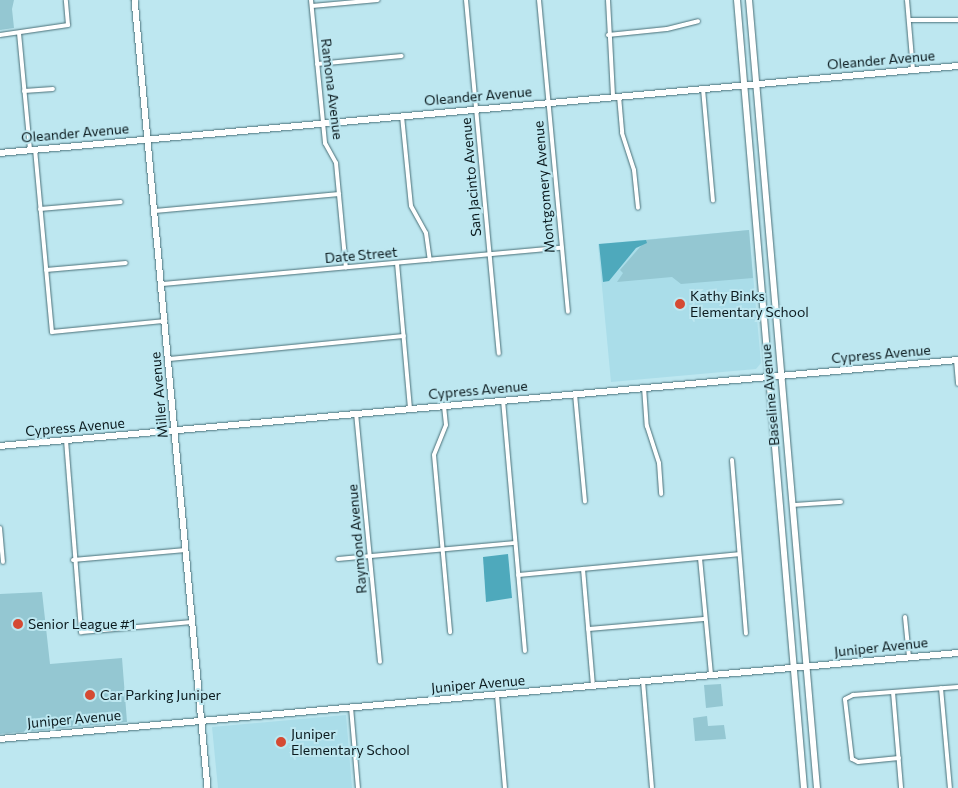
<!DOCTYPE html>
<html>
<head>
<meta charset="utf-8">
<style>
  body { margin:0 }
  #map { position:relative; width:958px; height:788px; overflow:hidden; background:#bde7f0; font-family:Commissioner,sans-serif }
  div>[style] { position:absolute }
  .built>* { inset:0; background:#aadde9 }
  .green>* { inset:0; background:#94c7d2 }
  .water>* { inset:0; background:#4ea9bc }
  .roads { filter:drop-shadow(0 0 1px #496f77) drop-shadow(0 0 1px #496f77) }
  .street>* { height:4px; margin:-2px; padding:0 2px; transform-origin:2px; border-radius:2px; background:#fff }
  .secondary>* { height:5.5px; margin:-2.75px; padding:0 2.75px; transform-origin:2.75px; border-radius:2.75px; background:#fff }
  .primary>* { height:6px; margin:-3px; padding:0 3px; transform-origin:3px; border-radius:3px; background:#fff }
  .dots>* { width:14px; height:14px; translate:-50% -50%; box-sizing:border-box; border:2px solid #bde7f0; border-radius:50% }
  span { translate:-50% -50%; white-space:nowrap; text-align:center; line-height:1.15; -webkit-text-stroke:4px #bde7f0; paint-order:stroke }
  .street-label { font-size:14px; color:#0c1b1f }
  .poi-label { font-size:14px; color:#0c1b1f }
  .left { translate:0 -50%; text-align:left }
</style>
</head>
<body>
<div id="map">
  <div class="built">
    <i style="clip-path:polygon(749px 230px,761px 363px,756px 369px,611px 382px,598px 244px)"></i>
    <i style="clip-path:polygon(346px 715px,352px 788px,218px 788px,212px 727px)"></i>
  </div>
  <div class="green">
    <i style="clip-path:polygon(0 0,14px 0,12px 9px,14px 28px,0 30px)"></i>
    <i style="clip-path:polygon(749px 230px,753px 278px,681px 284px,672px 277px,617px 282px,623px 273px,620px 270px,646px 240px)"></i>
    <i style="clip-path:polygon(42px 592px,50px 664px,122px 658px,127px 722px,0 734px,0 594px)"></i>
    <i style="clip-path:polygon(721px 684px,723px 706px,706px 708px,704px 685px)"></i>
    <i style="clip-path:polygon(707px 716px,708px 726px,724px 725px,726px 739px,695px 741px,693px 718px)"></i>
  </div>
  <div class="water">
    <i style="clip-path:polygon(646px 240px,647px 243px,636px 248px,609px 281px,603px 282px,599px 244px)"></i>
    <i style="clip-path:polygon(508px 554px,512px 598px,486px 602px,483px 557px)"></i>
  </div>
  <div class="roads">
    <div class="street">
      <i style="left:311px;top:0;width:144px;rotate:84.4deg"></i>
      <i style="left:325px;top:143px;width:23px;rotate:61deg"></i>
      <i style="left:336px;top:163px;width:105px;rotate:84.6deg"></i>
      <i style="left:466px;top:0;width:355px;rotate:84.7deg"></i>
      <i style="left:539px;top:0;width:313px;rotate:84.7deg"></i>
      <i style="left:608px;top:0;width:97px;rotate:87deg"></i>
      <i style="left:907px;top:0;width:70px;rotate:85.1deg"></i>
      <i style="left:312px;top:6px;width:66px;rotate:-5.2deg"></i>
      <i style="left:909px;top:20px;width:49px"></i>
      <i style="left:19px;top:33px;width:118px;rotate:84.6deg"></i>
      <i style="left:0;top:35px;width:69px;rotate:-8.4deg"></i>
      <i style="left:68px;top:25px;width:25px;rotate:-95deg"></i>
      <i style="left:608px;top:35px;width:59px;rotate:-5.8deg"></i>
      <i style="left:667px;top:29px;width:32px;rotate:-14deg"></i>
      <i style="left:317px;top:64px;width:85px;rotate:-5.4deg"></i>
      <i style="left:703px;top:89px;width:112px;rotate:84.9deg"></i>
      <i style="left:24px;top:91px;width:29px;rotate:-4deg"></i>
      <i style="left:619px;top:96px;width:37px;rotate:85deg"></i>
      <i style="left:622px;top:133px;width:39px;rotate:72deg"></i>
      <i style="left:634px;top:170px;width:38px;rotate:84deg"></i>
      <i style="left:402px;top:116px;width:90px;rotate:84.3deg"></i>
      <i style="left:411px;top:206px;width:31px;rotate:61deg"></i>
      <i style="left:426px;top:233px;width:27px;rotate:82deg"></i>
      <i style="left:35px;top:149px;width:184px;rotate:84.7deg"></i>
      <i style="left:52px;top:332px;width:114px;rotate:-5.6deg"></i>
      <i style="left:40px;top:209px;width:81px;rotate:-4.9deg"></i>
      <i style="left:155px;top:211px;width:185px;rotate:-5.3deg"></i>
      <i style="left:397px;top:263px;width:147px;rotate:84.9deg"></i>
      <i style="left:46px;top:270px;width:80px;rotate:-5deg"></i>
      <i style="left:162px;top:284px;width:401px;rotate:-5.2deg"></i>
      <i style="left:169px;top:359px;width:236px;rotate:-5.6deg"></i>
      <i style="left:956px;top:360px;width:24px;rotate:85deg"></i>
      <i style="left:644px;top:387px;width:39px;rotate:86deg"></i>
      <i style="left:647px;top:426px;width:39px;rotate:72deg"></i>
      <i style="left:659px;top:463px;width:31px;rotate:86deg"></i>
      <i style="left:575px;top:394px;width:108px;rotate:84.7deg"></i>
      <i style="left:503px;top:400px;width:252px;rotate:85deg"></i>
      <i style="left:444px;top:406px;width:19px;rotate:84deg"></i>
      <i style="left:446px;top:425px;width:32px;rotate:112deg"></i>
      <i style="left:434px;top:455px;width:178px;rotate:84.8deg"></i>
      <i style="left:356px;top:413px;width:250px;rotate:84.5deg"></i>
      <i style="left:66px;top:440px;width:193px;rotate:85.5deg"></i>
      <i style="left:81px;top:632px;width:112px;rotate:-5.1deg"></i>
      <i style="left:732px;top:460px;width:174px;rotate:85.4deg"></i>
      <i style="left:793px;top:505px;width:48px;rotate:-3.6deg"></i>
      <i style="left:0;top:528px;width:34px;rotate:85deg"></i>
      <i style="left:700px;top:558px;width:118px;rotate:84.6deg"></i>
      <i style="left:338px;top:559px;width:178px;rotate:-5.2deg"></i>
      <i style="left:73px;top:560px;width:113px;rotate:-5.1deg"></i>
      <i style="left:583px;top:569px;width:117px;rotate:85.1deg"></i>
      <i style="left:518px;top:575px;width:222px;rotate:-5.4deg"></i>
      <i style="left:905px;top:617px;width:40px;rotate:84.3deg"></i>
      <i style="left:588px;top:629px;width:117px;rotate:-4.9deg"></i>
      <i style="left:643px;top:681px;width:107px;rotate:85.2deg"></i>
      <i style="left:941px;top:688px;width:100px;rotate:84.9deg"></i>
      <i style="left:893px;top:692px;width:96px;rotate:85.2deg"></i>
      <i style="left:497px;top:695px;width:93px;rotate:85.1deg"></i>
      <i style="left:351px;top:707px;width:81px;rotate:85.1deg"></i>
      <i style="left:899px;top:758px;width:41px;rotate:174.4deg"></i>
      <i style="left:858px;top:762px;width:7px;rotate:-153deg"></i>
      <i style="left:852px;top:759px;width:60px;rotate:-96.7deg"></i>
      <i style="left:845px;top:699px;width:9px;rotate:-27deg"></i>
      <i style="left:853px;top:695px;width:105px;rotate:-4.4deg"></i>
    </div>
    <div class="secondary">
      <i style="left:135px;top:0;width:791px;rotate:84.71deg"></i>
      <i style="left:0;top:153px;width:962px;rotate:-5.19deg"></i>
      <i style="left:0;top:446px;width:962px;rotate:-5.13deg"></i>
      <i style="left:0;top:739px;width:962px;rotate:-5.13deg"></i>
    </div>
    <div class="primary">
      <i style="left:737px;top:0;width:791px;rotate:85.14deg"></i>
      <i style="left:749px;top:0;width:791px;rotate:85.07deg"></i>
    </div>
  </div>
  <div class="dots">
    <i style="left:680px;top:304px;background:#d54a33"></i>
    <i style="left:18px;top:624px;background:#d54a33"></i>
    <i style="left:90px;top:695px;background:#d54a33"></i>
    <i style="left:281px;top:742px;background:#d54a33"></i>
  </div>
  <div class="street-label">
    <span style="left:881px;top:60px;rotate:-5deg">Oleander Avenue</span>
    <span style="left:332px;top:89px;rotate:83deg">Ramona Avenue</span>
    <span style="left:478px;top:96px;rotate:-5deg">Oleander Avenue</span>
    <span style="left:75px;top:133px;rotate:-5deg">Oleander Avenue</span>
    <span style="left:471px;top:177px;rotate:-95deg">San Jacinto Avenue</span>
    <span style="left:544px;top:187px;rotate:-95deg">Montgomery Avenue</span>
    <span style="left:361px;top:255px;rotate:-5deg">Date Street</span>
    <span style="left:881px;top:354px;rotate:-5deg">Cypress Avenue</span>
    <span style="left:478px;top:390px;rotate:-5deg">Cypress Avenue</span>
    <span style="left:159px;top:395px;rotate:-95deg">Miller Avenue</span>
    <span style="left:770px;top:395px;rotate:-95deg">Baseline Avenue</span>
    <span style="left:75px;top:427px;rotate:-5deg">Cypress Avenue</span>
    <span style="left:357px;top:539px;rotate:-95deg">Raymond Avenue</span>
    <span style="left:881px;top:647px;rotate:-6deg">Juniper Avenue</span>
    <span style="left:478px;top:684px;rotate:-5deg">Juniper Avenue</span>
    <span style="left:74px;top:719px;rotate:-5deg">Juniper Avenue</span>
  </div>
  <div class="poi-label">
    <span class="left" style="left:690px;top:304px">Kathy Binks<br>Elementary School</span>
    <span class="left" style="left:28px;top:624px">Senior League #1</span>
    <span class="left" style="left:100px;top:695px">Car Parking Juniper</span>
    <span class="left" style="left:291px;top:742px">Juniper<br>Elementary School</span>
  </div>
</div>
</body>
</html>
